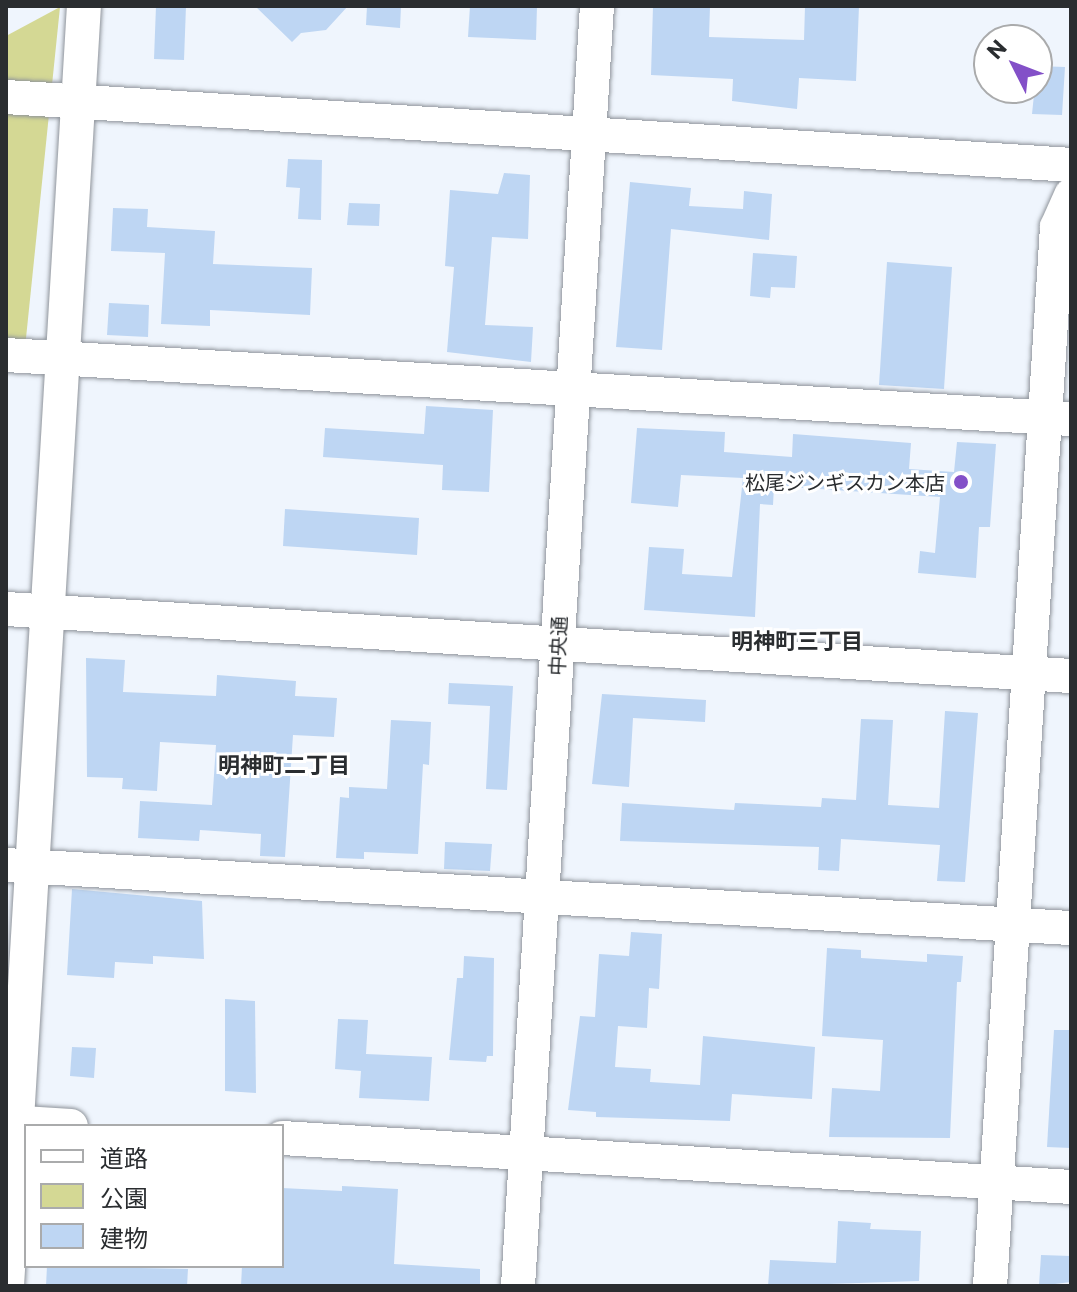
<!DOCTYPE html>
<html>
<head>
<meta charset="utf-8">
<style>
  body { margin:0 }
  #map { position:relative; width:1077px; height:1292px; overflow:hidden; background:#eff5fd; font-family:Commissioner,"Noto Sans JP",sans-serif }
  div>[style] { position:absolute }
  .green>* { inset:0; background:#d4d894 }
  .building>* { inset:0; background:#bed6f3 }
  .roads { filter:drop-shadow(0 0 2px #8f949b) drop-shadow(0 0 2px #8f949b) }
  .minor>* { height:34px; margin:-17px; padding:0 17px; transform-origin:17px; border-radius:17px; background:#fff }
  .dots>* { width:22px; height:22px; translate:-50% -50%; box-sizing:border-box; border:4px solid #fff; border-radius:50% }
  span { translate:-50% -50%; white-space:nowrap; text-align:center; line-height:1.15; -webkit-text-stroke:6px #fff; paint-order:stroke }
  .poi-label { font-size:20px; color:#2a2d30 }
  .right { translate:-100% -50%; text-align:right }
  .street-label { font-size:20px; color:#2a2d30 }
  .neighbourhood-label { font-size:22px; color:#2a2d30; font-weight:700 }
  .frame { position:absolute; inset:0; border:8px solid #2a2d30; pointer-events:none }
  .legend { position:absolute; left:24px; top:1124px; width:260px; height:144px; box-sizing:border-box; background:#fff; border:2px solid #aaabac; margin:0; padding:10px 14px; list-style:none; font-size:24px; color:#2a2d30 }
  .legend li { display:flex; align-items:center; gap:16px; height:40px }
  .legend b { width:40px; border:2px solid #aaabac }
  .north { position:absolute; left:973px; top:24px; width:80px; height:80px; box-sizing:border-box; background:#fff; border:2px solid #aaabac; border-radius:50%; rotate:312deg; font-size:22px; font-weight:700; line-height:32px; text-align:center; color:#2a2d30 }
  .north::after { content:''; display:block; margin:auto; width:28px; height:36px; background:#8350c8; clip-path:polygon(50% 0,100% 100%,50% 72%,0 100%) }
</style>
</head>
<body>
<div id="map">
  <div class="green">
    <i style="clip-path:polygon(60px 7px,25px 348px,6px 347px,6px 36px)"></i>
  </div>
  <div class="building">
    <i style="clip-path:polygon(156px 6px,186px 6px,184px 60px,154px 59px)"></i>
    <i style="clip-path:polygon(255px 6px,348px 6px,326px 30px,301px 33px,292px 42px)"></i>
    <i style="clip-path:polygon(367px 6px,401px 6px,400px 28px,366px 25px)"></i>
    <i style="clip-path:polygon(470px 6px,537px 6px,536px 40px,468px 37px)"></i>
    <i style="clip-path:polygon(653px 6px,710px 7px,709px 37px,804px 40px,805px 6px,859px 6px,856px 81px,799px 78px,797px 109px,732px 101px,733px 79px,651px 75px)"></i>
    <i style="clip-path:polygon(1037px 66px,1065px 67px,1062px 115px,1032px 114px)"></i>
    <i style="clip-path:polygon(288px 159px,322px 160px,321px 220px,298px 219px,300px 188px,286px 187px)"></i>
    <i style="clip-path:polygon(504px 173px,530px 175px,528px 239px,492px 237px,485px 325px,533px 327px,531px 362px,447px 352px,454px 267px,445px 266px,450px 190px,498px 194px)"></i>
    <i style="clip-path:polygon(630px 182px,691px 188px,689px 206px,743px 209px,744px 191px,772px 194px,769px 240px,671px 229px,662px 350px,616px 347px)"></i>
    <i style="clip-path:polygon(349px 203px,380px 204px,379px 226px,347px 225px)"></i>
    <i style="clip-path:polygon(113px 208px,148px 209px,147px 227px,215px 231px,213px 264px,312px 268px,310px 315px,210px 310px,210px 326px,161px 324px,165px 253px,111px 251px)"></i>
    <i style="clip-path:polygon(753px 253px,797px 256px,795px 288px,771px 287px,770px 298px,750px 296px)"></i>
    <i style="clip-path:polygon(887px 262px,952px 267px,944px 389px,879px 385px)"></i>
    <i style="clip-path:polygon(109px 303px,149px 305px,148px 337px,107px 335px)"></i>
    <i style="clip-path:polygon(426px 406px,493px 410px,489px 492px,442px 490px,443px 465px,323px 457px,325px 428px,424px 434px)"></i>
    <i style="clip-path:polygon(637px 428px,725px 432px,724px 452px,792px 457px,793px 434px,911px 443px,909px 469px,954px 472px,957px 442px,996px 444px,990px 527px,979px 527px,976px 578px,918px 573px,920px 551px,935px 553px,940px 497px,774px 486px,773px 505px,760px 504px,755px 617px,644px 610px,649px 547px,684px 549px,682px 574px,732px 577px,743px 478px,681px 475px,678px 507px,631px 503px)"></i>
    <i style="clip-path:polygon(285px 509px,419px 518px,417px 555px,283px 546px)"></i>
    <i style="clip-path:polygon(86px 658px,125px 660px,123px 692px,216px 696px,217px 675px,296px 681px,295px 696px,337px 698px,334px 737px,293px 735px,285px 857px,260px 856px,261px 834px,200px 830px,199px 841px,138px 838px,140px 801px,212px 805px,216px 745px,160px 742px,157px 791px,122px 789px,123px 778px,87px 777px)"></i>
    <i style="clip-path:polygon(449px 683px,513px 686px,507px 790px,486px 789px,490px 706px,448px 704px)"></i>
    <i style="clip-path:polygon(602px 694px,706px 700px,705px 722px,633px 718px,629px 787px,592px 784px)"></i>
    <i style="clip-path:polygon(945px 711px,978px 713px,965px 882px,937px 881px,940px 845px,841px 839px,839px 871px,818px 870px,819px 847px,620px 841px,622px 803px,734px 810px,735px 803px,821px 807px,822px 798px,856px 800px,861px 719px,893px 720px,888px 805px,939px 808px)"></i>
    <i style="clip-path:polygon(391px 720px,431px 722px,429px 765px,423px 764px,418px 854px,364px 852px,364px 859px,336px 858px,340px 797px,349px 798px,349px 787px,387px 789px)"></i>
    <i style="clip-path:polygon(445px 842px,492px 844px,490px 871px,444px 869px)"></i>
    <i style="clip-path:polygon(72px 889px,202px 901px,204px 959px,153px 956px,153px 964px,115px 962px,114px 978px,67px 975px)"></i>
    <i style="clip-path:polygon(631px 932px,662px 934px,659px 989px,649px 988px,647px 1028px,618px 1026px,615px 1067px,651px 1069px,650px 1082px,700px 1085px,703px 1036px,815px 1047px,812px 1099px,732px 1094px,730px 1121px,596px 1117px,596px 1112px,568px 1110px,580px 1016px,595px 1017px,599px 954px,629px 956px)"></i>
    <i style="clip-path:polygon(827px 948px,861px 950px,861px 958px,927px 962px,927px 954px,963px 956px,961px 982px,957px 982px,950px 1138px,829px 1137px,832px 1088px,880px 1091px,883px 1040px,822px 1036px)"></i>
    <i style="clip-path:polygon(464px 956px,494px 958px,493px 1056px,487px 1056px,486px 1062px,449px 1060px,457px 978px,463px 978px)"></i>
    <i style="clip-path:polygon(225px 999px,255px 1001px,256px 1093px,225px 1091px)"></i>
    <i style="clip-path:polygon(338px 1019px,368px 1020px,366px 1054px,432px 1057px,429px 1101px,359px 1098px,361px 1071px,335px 1069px)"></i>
    <i style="clip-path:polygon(1054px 1030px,1071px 1030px,1071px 1148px,1047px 1147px)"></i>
    <i style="clip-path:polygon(72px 1047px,96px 1048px,94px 1078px,70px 1076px)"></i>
    <i style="clip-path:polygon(342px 1186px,398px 1189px,394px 1264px,480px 1269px,480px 1286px,241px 1286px,242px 1266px,282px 1266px,282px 1188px,342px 1191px)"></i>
    <i style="clip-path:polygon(838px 1221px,871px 1223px,870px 1229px,921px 1231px,919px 1281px,768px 1286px,770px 1260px,836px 1263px)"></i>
    <i style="clip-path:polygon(1041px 1255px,1071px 1256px,1071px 1282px,1039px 1286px)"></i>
    <i style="clip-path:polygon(47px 1266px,188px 1269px,187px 1286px,46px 1286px)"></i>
  </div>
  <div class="roads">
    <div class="minor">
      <i style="left:6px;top:97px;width:1067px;rotate:3.65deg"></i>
      <i style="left:6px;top:355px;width:1067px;rotate:3.44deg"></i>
      <i style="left:6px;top:609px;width:1067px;rotate:3.6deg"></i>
      <i style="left:6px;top:865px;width:1067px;rotate:3.39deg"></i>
      <i style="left:6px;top:1122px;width:65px;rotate:3.5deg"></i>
      <i style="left:282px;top:1138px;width:791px;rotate:3.55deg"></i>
      <i style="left:7px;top:1286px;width:1282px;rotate:-86.56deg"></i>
      <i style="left:518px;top:1286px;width:1282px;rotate:-86.47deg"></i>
      <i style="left:990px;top:1286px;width:1061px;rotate:-86.38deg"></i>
      <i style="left:1057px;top:227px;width:35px;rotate:-66deg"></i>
    </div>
  </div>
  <div class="dots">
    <i style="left:961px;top:482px;background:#8350c8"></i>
  </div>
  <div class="poi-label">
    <span class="right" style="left:945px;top:482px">松尾ジンギスカン本店</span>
  </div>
  <div class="street-label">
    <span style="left:558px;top:646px;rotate:-87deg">中央通</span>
  </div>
  <div class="neighbourhood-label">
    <span style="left:797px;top:641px">明神町三丁目</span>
    <span style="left:284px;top:765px">明神町二丁目</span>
  </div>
  <div class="frame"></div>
  <ul class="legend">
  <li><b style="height:10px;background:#fff"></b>道路</li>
  <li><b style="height:22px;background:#d4d894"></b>公園</li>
  <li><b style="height:22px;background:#bed6f3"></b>建物</li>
  </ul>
  <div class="north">N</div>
</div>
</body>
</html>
